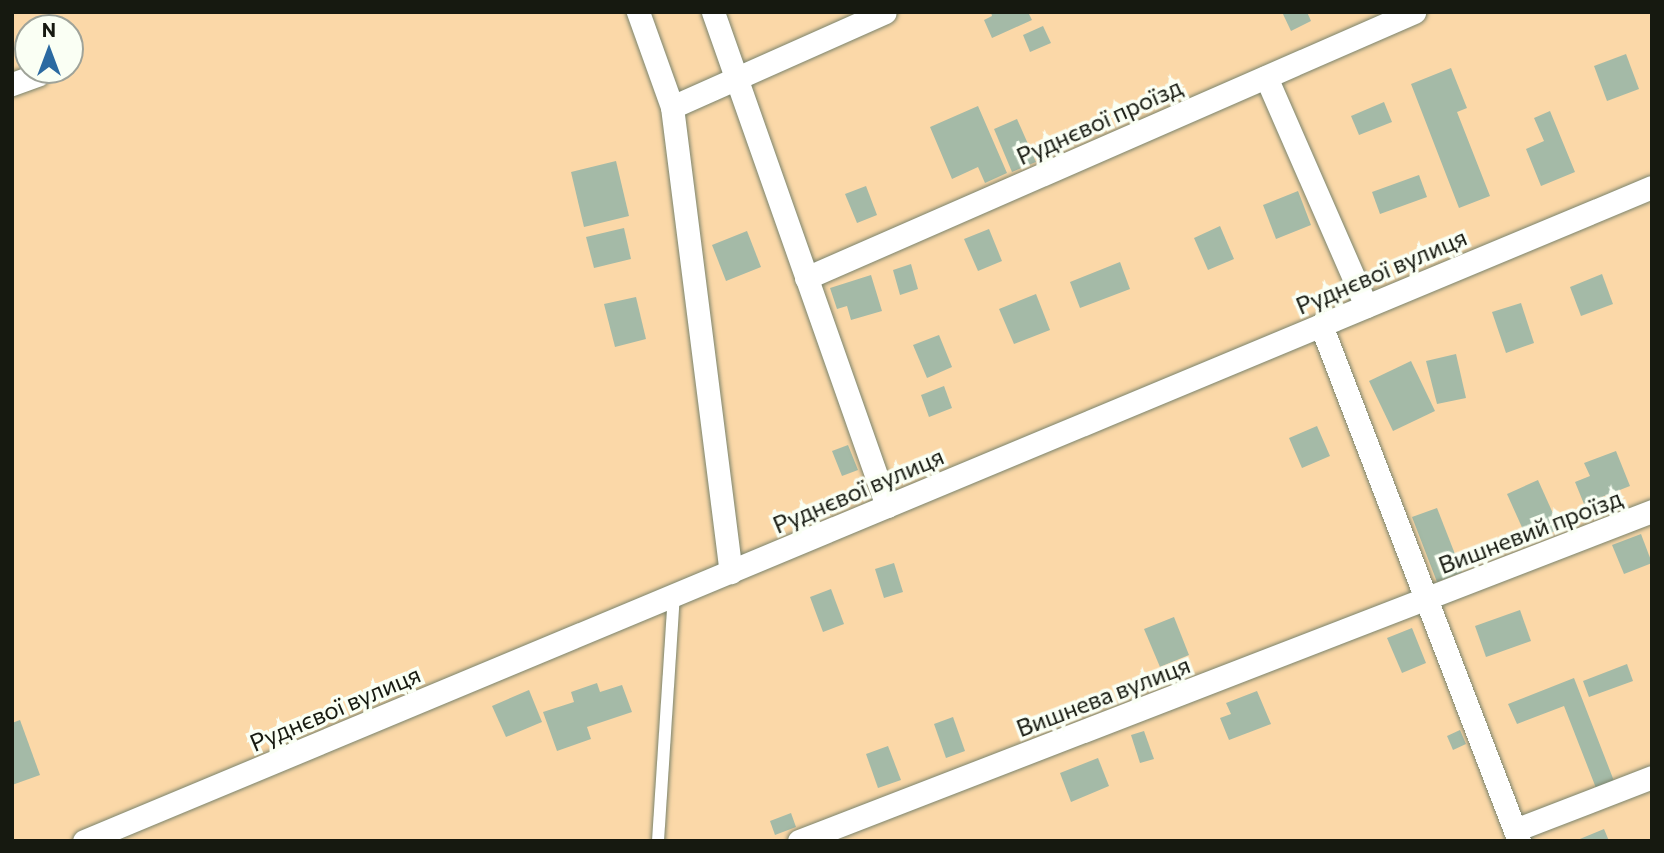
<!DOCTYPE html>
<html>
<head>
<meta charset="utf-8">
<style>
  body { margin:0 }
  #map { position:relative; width:1664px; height:853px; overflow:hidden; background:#eaf4da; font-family:Commissioner,sans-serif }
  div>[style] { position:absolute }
  .green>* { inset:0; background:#fbd8a8 }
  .building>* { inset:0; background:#a4baa7 }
  .roads { filter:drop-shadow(0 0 2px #7a836c) drop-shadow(0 0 2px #7a836c) }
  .lane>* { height:12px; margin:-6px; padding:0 6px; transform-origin:6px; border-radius:6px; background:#fff }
  .street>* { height:23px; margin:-11.5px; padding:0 11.5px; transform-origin:11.5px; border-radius:11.5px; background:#fff }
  span { translate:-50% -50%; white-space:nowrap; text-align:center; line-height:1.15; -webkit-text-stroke:7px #fafff4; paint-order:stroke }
  .street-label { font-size:24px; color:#161910 }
  .frame { position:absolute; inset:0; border:14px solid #161910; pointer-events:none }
  .north { position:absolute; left:14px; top:14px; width:70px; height:70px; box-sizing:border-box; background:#fafff4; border:2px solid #9fa399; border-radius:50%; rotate:0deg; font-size:19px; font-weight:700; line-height:28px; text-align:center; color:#161910 }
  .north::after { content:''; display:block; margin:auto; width:24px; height:32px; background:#2b6aa1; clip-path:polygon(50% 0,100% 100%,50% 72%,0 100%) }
</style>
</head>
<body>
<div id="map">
  <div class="green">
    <i style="clip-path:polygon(evenodd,12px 12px,1652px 12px,1652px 841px,12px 841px,12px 12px,28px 28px,70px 28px,70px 70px,28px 70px,28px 28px)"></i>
  </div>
  <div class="building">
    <i style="clip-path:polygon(991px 12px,1028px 12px,1032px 20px,992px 38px,984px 20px,992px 16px)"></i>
    <i style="clip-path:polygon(1282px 12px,1307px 12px,1311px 21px,1291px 31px)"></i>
    <i style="clip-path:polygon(1043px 26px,1051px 43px,1030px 52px,1023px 35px)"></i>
    <i style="clip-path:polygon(1626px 54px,1639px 89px,1607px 101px,1594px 66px)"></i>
    <i style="clip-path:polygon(1451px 68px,1467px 108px,1457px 112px,1490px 196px,1459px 208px,1411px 84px)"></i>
    <i style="clip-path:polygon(1384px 102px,1392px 122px,1359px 135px,1351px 116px)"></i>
    <i style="clip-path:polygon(978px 106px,1007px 173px,985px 183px,978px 167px,952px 179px,930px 127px)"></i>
    <i style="clip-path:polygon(1550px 111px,1575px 172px,1541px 186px,1526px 149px,1544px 141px,1534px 118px)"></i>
    <i style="clip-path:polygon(1017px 119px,1036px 162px,1012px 172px,994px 129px)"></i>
    <i style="clip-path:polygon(616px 161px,629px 216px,584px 227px,571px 172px)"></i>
    <i style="clip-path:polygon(1419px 175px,1427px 197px,1380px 214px,1372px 192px)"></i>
    <i style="clip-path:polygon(866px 186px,877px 215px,857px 223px,845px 194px)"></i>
    <i style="clip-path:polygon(1298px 191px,1311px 225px,1276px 239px,1263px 205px)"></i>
    <i style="clip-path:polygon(1220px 226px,1234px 259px,1208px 270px,1194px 238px)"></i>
    <i style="clip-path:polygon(624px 228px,631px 259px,594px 268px,586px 237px)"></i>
    <i style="clip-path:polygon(989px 229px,1002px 261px,978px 271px,964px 239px)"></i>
    <i style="clip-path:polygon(747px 231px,761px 267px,726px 281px,712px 245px)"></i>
    <i style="clip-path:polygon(1120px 262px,1130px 289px,1080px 308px,1070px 282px)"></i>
    <i style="clip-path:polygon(911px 264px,918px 289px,900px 295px,893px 270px)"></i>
    <i style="clip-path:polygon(1602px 274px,1613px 304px,1581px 316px,1570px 287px)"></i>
    <i style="clip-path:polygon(871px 275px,882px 311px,851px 320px,847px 306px,837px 309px,830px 288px)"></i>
    <i style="clip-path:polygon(1036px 294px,1050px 330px,1014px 344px,999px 309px)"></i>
    <i style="clip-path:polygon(636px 297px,646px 339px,615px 347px,604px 304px)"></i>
    <i style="clip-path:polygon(1521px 303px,1534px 343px,1506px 353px,1492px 312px)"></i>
    <i style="clip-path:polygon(939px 335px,952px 367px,927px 378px,913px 345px)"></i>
    <i style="clip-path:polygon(1456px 354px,1466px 398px,1437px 404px,1426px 361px)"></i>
    <i style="clip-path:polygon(1411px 361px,1435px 411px,1393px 431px,1369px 381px)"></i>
    <i style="clip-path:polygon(944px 386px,952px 408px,929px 417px,921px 395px)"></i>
    <i style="clip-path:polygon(1317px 426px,1330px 456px,1302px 468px,1289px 438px)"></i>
    <i style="clip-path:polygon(848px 445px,858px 470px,842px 476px,832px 451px)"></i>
    <i style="clip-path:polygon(1616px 451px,1630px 486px,1584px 504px,1575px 482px,1590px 476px,1584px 463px)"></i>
    <i style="clip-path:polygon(1538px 480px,1560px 529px,1529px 543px,1507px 494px)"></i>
    <i style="clip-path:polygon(1437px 508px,1462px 572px,1437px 582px,1412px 517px)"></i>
    <i style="clip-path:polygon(1641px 534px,1652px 563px,1624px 574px,1612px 545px)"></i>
    <i style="clip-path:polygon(894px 563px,903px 592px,884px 598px,875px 569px)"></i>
    <i style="clip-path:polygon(831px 589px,844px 624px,823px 632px,810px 597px)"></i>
    <i style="clip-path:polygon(1520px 610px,1531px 641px,1486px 657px,1475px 626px)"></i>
    <i style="clip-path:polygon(1174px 617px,1189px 655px,1160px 667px,1144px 629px)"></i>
    <i style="clip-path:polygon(1412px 628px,1426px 663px,1402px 673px,1387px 638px)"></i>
    <i style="clip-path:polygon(1627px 664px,1633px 681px,1589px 697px,1583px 681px)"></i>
    <i style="clip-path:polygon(1574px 678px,1614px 781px,1596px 788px,1564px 706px,1517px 724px,1508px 704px)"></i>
    <i style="clip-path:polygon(597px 683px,600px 692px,622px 685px,632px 712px,587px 727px,591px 739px,557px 751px,543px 712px,574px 702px,571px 692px)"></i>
    <i style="clip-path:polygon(529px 690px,542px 722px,506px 737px,492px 706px)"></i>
    <i style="clip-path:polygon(1257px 691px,1271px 724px,1229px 740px,1220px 718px,1231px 714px,1226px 703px)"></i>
    <i style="clip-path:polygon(953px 717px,965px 751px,946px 758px,934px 724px)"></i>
    <i style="clip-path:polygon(20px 720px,40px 775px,12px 785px,12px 723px)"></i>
    <i style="clip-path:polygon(1460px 730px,1466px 744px,1453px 750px,1447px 736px)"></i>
    <i style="clip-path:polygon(1144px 731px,1154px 759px,1140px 763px,1131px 735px)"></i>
    <i style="clip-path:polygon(888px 746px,901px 780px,878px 788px,866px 754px)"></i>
    <i style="clip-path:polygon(1098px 758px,1109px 786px,1071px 802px,1060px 773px)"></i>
    <i style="clip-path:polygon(791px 813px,796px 827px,775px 835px,770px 821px)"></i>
    <i style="clip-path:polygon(1604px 829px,1609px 841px,1575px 841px)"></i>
  </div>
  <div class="roads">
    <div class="lane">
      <i style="left:658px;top:841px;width:247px;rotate:-86.3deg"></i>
    </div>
    <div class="street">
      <i style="left:638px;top:12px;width:101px;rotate:70.3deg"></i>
      <i style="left:672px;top:107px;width:469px;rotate:82.8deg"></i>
      <i style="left:713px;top:12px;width:524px;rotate:70.6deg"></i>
      <i style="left:1266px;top:77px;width:250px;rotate:66.4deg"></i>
      <i style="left:12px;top:84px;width:27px;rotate:-20deg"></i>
      <i style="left:672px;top:107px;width:233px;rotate:-24deg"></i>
      <i style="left:806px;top:278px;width:664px;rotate:-23.63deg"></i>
      <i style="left:1321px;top:325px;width:553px;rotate:69.01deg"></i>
      <i style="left:1515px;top:830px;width:147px;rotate:-21.1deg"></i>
      <i style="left:84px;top:841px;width:1699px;rotate:-22.64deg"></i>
      <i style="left:799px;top:841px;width:915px;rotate:-21.15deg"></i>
    </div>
  </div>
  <div class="street-label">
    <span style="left:1099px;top:121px;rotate:-24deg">Руднєвої проїзд</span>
    <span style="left:1381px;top:271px;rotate:-23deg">Руднєвої вулиця</span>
    <span style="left:858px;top:490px;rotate:-23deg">Руднєвої вулиця</span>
    <span style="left:1530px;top:531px;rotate:-21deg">Вишневий проїзд</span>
    <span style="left:1103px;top:696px;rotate:-21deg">Вишнева вулиця</span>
    <span style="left:335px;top:708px;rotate:-23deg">Руднєвої вулиця</span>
  </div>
  <div class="frame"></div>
  <div class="north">N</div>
</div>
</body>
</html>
